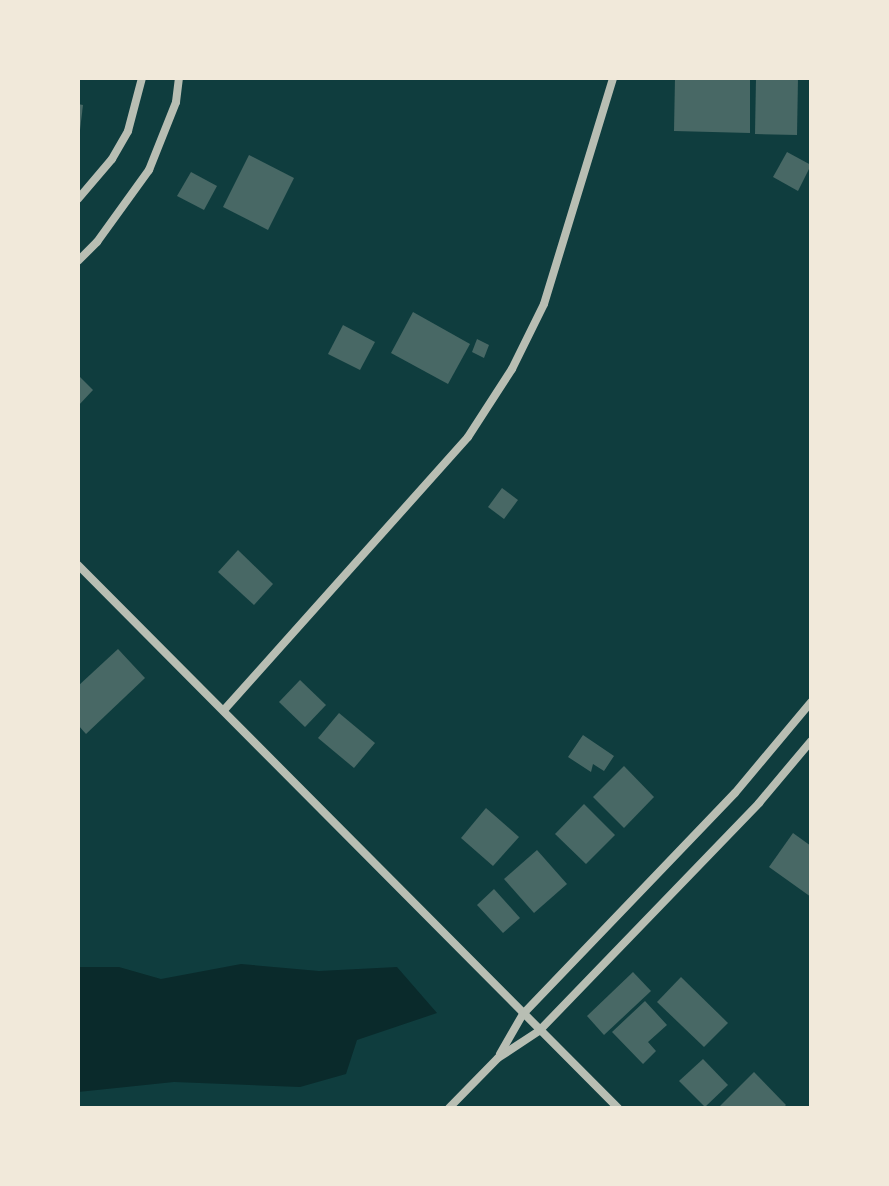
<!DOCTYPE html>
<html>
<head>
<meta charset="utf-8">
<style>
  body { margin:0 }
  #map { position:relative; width:889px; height:1186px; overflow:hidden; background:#0f3d3e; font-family:"DM Sans",sans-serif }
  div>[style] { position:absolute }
  .water>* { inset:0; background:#0a2a2b }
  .building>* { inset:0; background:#486865 }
  .minor>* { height:8px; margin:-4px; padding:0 4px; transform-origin:4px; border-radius:4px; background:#b8beb3 }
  span { translate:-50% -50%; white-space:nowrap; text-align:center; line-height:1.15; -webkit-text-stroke:7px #f1e9da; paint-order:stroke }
  .frame { position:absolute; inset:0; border:80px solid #f1e9da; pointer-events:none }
</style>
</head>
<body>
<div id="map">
  <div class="water">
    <i style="clip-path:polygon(241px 964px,319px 971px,397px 967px,437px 1013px,357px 1040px,346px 1074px,300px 1087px,174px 1082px,78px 1092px,78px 967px,119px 967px,161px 979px)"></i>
  </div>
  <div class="building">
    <i style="clip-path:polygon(675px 78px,750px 78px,750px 133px,674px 131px)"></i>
    <i style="clip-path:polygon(756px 78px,798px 78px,797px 135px,755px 134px)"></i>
    <i style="clip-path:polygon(78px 104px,83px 105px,80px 130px,78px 130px)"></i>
    <i style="clip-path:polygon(787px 152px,811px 165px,798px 191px,773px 177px)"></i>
    <i style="clip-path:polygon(249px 155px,294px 178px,268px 230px,223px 207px)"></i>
    <i style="clip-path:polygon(191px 172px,217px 186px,204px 210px,177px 196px)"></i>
    <i style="clip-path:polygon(413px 312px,470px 344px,448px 384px,391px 353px)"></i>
    <i style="clip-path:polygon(343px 325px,375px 342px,360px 370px,328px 354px)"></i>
    <i style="clip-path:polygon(477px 339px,489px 345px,484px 358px,472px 352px)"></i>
    <i style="clip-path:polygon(78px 375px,93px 390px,78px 406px)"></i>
    <i style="clip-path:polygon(502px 488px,518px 500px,504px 519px,488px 507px)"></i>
    <i style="clip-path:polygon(238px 550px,273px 584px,254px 605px,218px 572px)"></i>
    <i style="clip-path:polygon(118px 649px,145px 678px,86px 734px,78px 725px,78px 686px)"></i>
    <i style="clip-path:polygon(300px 680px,326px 705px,305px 727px,279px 702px)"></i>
    <i style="clip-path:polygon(339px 713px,375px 743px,354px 768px,318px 738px)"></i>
    <i style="clip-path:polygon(583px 735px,614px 756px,604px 771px,593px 764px,591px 772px,568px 757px)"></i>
    <i style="clip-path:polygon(624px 766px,654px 797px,624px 828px,593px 797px)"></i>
    <i style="clip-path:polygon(584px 804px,615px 835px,586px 864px,555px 834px)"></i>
    <i style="clip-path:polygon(486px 808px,519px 837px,493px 866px,461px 838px)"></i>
    <i style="clip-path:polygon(793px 833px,811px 846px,811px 897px,769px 867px)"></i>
    <i style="clip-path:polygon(537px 850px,567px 884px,534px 913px,504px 879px)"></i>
    <i style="clip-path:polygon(494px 889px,520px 918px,503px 933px,477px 905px)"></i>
    <i style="clip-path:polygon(633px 972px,651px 991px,604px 1035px,587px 1016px)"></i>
    <i style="clip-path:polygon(681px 977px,728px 1023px,704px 1047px,657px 1002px)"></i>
    <i style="clip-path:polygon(645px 1001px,667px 1025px,648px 1042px,656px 1051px,643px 1064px,612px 1032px)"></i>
    <i style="clip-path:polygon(703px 1059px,728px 1085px,705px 1107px,679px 1081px)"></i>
    <i style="clip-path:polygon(754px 1072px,786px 1105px,783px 1108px,718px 1108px)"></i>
  </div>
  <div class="minor">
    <i style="left:78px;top:199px;width:52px;rotate:-49.6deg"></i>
    <i style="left:112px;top:159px;width:32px;rotate:-60deg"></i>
    <i style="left:128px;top:131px;width:55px;rotate:-75.2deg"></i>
    <i style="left:78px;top:261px;width:27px;rotate:-45deg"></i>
    <i style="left:97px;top:242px;width:89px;rotate:-54.2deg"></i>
    <i style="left:149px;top:170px;width:73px;rotate:-68.3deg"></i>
    <i style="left:176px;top:102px;width:24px;rotate:-83deg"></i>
    <i style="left:78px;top:565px;width:766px;rotate:45.16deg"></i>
    <i style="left:224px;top:710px;width:366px;rotate:-48.2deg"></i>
    <i style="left:468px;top:437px;width:81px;rotate:-57.1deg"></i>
    <i style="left:512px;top:369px;width:72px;rotate:-63.8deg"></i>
    <i style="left:544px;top:304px;width:236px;rotate:-73deg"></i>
    <i style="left:500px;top:1054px;width:46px;rotate:-60.1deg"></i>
    <i style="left:523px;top:1014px;width:306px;rotate:-46.2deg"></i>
    <i style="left:735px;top:793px;width:119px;rotate:-50.1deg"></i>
    <i style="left:449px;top:1108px;width:70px;rotate:-45.6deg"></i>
    <i style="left:498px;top:1058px;width:49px;rotate:-33.4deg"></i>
    <i style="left:539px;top:1031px;width:317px;rotate:-46deg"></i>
    <i style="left:759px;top:803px;width:81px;rotate:-50deg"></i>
  </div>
  <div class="frame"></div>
</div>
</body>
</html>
